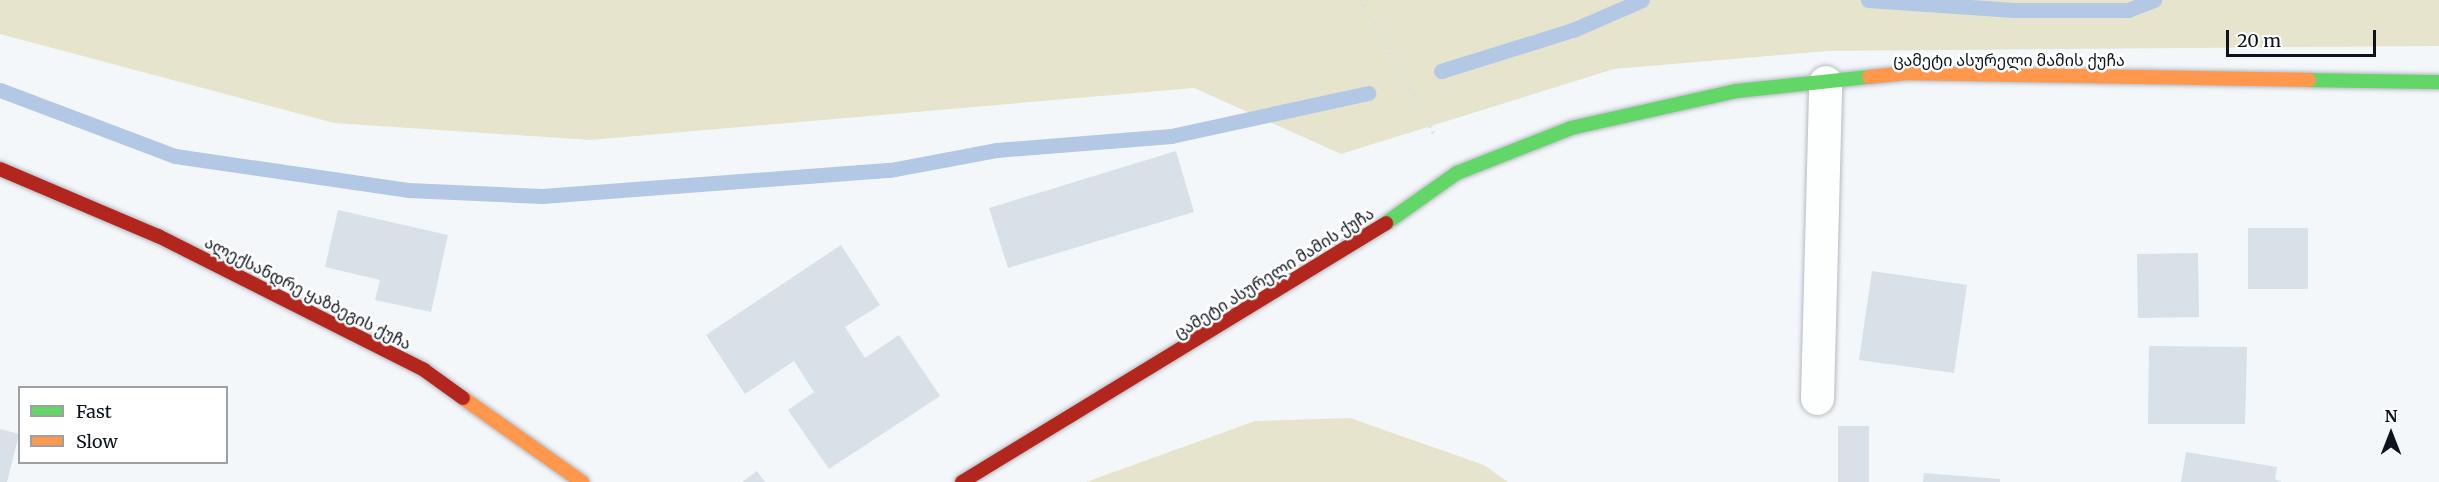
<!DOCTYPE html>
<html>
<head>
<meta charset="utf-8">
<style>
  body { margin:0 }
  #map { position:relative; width:2439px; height:482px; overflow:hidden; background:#f4f7fa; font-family:Merriweather,"Noto Sans Georgian",serif }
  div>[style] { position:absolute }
  .green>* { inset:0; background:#e7e4ce }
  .stream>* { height:15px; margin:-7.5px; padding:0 7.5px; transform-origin:7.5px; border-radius:7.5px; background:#b2c8e4 }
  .building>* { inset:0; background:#d8e0e8 }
  .path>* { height:4px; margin-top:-2px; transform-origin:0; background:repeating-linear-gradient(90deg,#dedfe0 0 1.5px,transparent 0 6px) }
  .roads { filter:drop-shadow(0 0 2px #b5bac1) drop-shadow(0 0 2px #b5bac1) }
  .street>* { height:33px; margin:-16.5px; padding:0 16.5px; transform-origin:16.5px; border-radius:16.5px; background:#fdfefe }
  .fast>* { height:14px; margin:-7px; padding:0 7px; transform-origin:7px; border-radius:7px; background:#63d668 }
  .slow>* { height:14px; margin:-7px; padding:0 7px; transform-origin:7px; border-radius:7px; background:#ff974d }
  .jam>* { height:14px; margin:-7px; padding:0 7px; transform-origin:7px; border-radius:7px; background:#b3261e }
  span { translate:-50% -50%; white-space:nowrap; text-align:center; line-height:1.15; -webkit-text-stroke:5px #fff; paint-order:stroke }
  .street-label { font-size:16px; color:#0c131c }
  .legend { position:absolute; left:18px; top:386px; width:210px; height:78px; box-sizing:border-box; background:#fff; border:2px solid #9ea1a4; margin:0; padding:8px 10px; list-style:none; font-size:18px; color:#0c131c }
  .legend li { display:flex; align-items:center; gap:12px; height:30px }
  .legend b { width:30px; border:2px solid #9ea1a4 }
  .north { position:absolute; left:2361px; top:404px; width:60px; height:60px; -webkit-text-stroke:4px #fff; paint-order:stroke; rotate:0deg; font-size:16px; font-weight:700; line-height:24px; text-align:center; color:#0c131c }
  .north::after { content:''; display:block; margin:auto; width:21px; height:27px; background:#0c131c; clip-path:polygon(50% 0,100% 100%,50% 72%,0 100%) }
  .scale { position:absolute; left:2226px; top:30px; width:150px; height:27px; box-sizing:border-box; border:3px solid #0c131c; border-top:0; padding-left:8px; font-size:18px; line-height:21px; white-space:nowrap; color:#0c131c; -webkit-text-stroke:4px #fff; paint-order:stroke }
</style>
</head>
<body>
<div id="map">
  <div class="green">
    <i style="clip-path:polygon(0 0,2439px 0,2439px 46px,1828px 51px,1614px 69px,1341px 154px,1194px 88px,590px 140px,334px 123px,0 34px)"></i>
    <i style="clip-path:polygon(1350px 418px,1484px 465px,1508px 482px,1086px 482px,1255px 421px)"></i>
  </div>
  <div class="stream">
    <i style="left:1868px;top:0;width:146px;rotate:3.9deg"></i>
    <i style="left:2014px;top:10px;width:114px"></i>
    <i style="left:2128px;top:10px;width:28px;rotate:-21deg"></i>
    <i style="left:1441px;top:71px;width:138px;rotate:-17.3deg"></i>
    <i style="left:1573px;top:30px;width:75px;rotate:-23.5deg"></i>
    <i style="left:0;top:90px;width:187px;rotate:20.7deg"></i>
    <i style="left:175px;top:156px;width:235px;rotate:8.3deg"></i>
    <i style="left:408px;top:190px;width:134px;rotate:2.6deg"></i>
    <i style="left:542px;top:196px;width:349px;rotate:-4.3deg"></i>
    <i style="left:890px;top:170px;width:109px;rotate:-10.6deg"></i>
    <i style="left:997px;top:150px;width:175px;rotate:-4.6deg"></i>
    <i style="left:1171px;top:136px;width:202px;rotate:-12.3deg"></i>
  </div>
  <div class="building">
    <i style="clip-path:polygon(1176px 151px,1194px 212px,1008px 268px,989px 208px)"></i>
    <i style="clip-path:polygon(338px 210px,448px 235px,431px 312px,375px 300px,380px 280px,325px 267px)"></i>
    <i style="clip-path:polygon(2248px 228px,2308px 228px,2308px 289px,2248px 289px)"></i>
    <i style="clip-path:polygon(841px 245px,880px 305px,845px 327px,865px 358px,899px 335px,940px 396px,829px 469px,788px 410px,814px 392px,794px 361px,745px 394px,706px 335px)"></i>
    <i style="clip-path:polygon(2198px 253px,2199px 317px,2138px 318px,2137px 254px)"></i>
    <i style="clip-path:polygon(1872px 271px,1967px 285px,1954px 373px,1859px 360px)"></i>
    <i style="clip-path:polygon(2149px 346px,2247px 347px,2245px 424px,2148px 424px)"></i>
    <i style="clip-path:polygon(1838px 426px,1869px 426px,1869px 482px,1838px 482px)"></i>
    <i style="clip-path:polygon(0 429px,19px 434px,7px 482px,0 482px)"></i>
    <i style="clip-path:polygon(2186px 452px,2277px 467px,2275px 479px,2282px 482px,2181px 482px)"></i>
    <i style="clip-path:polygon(757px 471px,765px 482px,742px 482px)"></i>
    <i style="clip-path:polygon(1924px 473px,2000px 479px,2000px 482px,1923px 482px)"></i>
  </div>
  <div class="path">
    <i style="left:1361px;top:0;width:155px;rotate:61.4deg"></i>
  </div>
  <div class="roads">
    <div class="street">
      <i style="left:1817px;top:398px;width:316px;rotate:-88.5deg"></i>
    </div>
    <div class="fast">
      <i style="left:2309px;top:80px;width:130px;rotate:0.9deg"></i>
      <i style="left:1386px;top:223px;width:87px;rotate:-35.2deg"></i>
      <i style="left:1457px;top:173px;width:123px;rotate:-21.5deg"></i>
      <i style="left:1571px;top:128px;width:170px;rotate:-12.6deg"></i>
      <i style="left:1737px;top:91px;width:133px;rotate:-6.1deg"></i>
    </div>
    <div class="slow">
      <i style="left:1869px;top:77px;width:39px;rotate:-6deg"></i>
      <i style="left:1908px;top:73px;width:401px;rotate:1deg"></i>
      <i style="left:463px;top:398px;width:146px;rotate:35.2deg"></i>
    </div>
    <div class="jam">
      <i style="left:0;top:169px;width:172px;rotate:23deg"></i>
      <i style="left:158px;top:236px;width:298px;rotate:26.7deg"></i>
      <i style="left:424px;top:370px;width:48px;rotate:35.7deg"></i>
      <i style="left:962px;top:482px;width:497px;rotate:-31.4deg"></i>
    </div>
  </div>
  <div class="street-label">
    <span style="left:2009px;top:60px">ცამეტი ასურელი მამის ქუჩა</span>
    <span style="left:1274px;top:273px;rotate:-32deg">ცამეტი ასურელი მამის ქუჩა</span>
    <span style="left:308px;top:293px;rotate:27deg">ალექსანდრე ყაზბეგის ქუჩა</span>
  </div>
  <ul class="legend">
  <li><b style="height:8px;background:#63d668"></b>Fast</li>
  <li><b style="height:8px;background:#ff974d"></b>Slow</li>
  </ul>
  <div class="north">N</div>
  <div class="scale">20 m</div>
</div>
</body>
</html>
